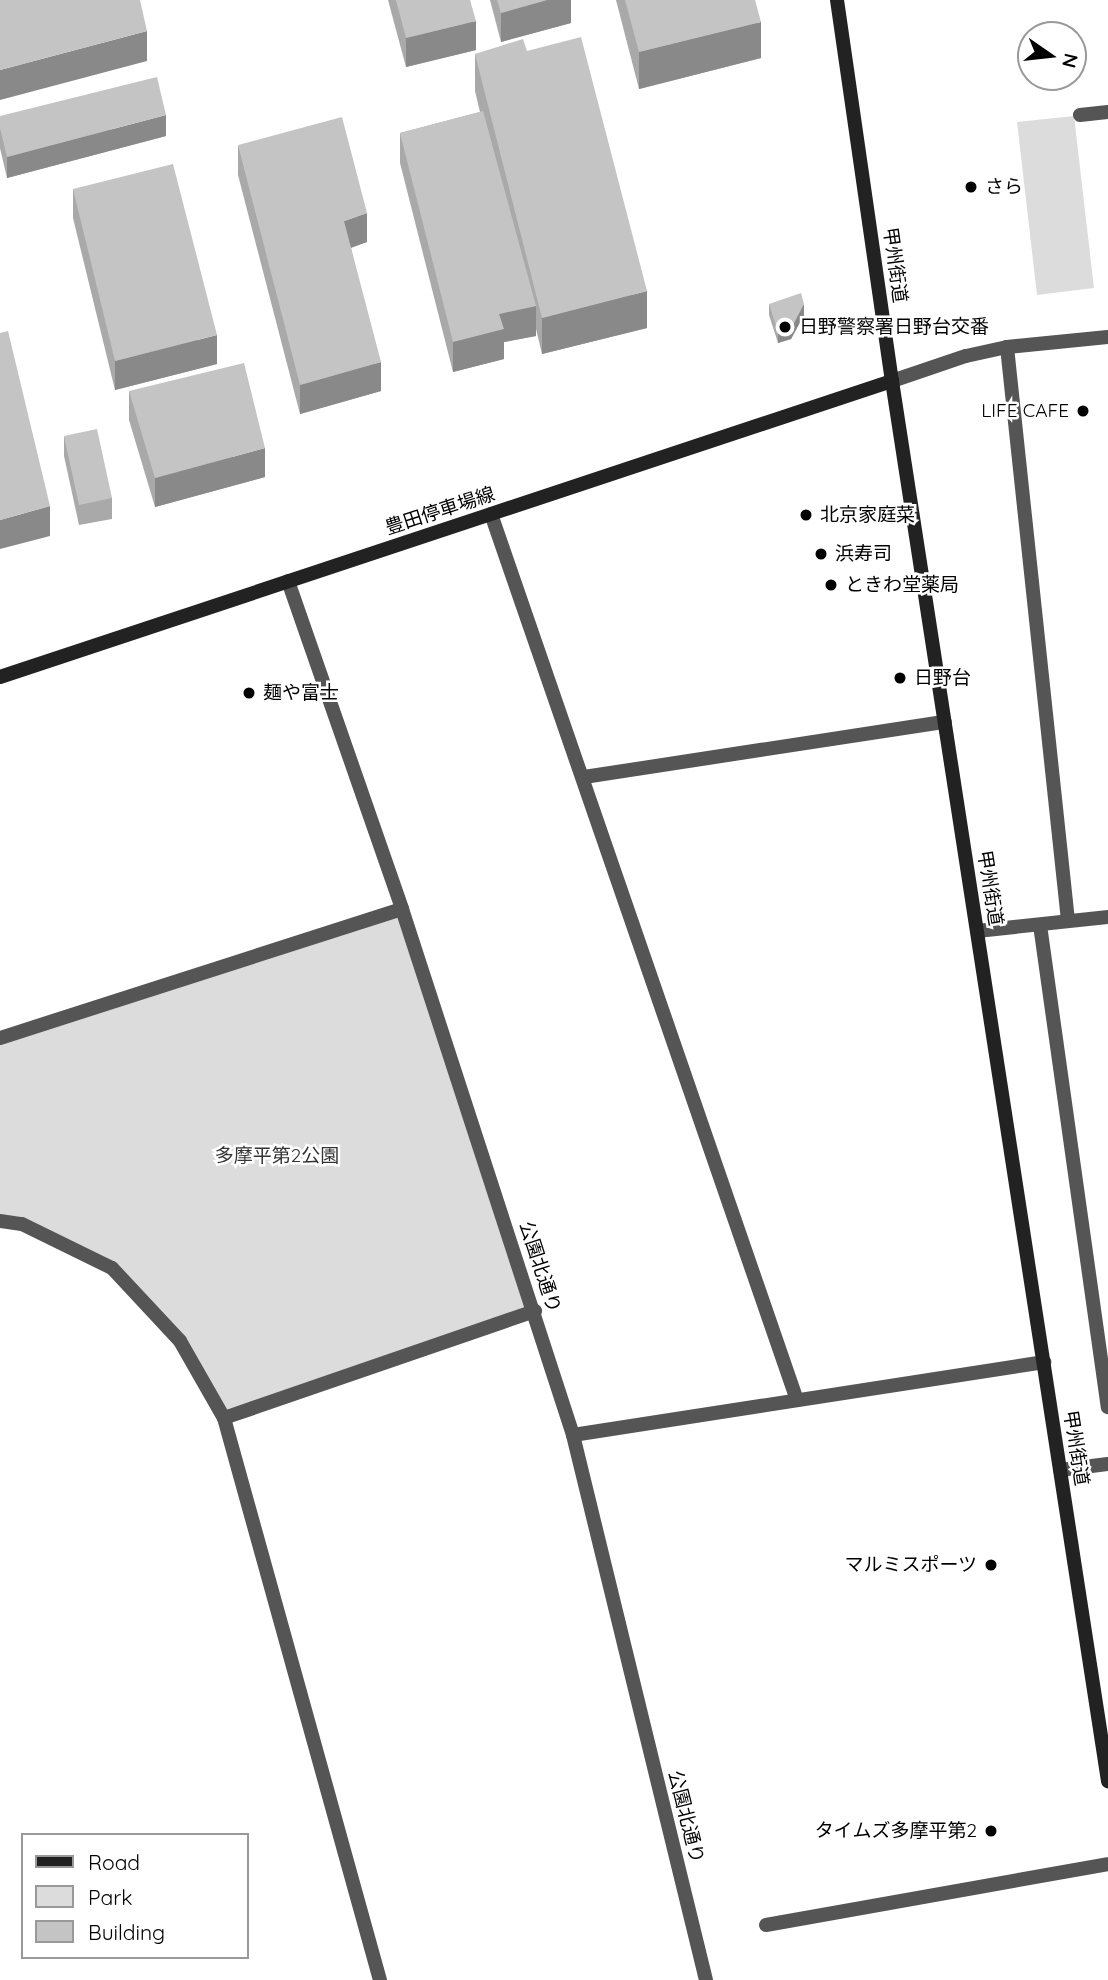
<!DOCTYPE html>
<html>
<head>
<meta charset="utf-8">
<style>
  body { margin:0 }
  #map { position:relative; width:1108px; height:1980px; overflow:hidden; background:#fff; font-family:Quicksand,"Noto Sans JP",sans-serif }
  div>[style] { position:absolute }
  .green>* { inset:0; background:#dcdcdc }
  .service>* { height:14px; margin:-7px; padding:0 7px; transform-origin:7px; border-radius:7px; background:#555 }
  .minor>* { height:14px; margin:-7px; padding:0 7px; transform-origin:7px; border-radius:7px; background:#555 }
  .tertiary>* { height:14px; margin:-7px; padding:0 7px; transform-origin:7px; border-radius:7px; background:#555 }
  .secondary>* { height:14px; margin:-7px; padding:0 7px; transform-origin:7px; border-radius:7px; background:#222 }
  .wall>* { inset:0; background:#a9a9a9 }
  .shaded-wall>* { inset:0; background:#898989 }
  .building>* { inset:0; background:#c4c4c4 }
  .dots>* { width:19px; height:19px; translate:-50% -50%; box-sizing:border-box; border:4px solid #fff; border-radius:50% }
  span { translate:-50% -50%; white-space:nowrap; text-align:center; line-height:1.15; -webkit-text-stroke:5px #fff; paint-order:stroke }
  .poi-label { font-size:19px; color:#000 }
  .left { translate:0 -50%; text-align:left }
  .right { translate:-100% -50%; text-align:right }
  .street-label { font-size:19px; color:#000 }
  .park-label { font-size:19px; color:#333 }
  .legend { position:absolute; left:21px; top:1833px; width:228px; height:126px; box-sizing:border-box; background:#fff; border:2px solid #999; margin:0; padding:9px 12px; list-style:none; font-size:21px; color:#000 }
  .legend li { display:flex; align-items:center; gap:14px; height:35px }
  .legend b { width:35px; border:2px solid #999 }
  .north { position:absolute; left:1017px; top:21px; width:70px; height:70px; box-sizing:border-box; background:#fff; border:2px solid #999; border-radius:50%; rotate:104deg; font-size:19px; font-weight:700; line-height:28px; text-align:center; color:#000 }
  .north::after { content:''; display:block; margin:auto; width:24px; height:32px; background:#000; clip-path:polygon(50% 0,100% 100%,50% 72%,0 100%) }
</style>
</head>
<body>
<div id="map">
  <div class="green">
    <i style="clip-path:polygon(1074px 116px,1094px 288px,1037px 295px,1017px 122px)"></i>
    <i style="clip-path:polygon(402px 909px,535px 1311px,224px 1418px,180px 1341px,112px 1268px,0 1221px,0 1038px)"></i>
  </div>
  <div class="service">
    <i style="left:1007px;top:347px;width:577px;rotate:83.93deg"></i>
    <i style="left:491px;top:514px;width:937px;rotate:70.95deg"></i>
    <i style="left:584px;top:777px;width:365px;rotate:-8.7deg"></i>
    <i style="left:1040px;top:925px;width:487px;rotate:82deg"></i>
    <i style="left:766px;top:1925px;width:347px;rotate:-10.1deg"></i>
  </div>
  <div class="minor">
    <i style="left:1080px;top:115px;width:28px;rotate:-6deg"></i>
    <i style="left:288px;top:581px;width:347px;rotate:70.8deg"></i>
    <i style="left:402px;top:909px;width:553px;rotate:71.99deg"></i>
    <i style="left:573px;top:1435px;width:561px;rotate:76.29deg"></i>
    <i style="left:977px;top:931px;width:132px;rotate:-6.1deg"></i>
    <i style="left:0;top:1038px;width:422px;rotate:-17.8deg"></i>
    <i style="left:0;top:1221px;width:22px;rotate:8deg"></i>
    <i style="left:22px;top:1224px;width:100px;rotate:26.1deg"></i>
    <i style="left:112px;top:1268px;width:100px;rotate:47deg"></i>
    <i style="left:180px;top:1341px;width:89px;rotate:60.3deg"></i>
    <i style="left:224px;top:1418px;width:583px;rotate:74.49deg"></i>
    <i style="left:224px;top:1418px;width:329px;rotate:-19deg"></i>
    <i style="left:573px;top:1435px;width:477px;rotate:-8.8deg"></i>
    <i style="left:1060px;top:1470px;width:48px;rotate:-7.1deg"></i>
  </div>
  <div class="tertiary">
    <i style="left:892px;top:381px;width:78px;rotate:-18.7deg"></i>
    <i style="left:966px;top:356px;width:42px;rotate:-12.4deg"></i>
    <i style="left:1007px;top:347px;width:101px;rotate:-5.7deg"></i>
  </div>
  <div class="secondary">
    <i style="left:837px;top:0;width:385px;rotate:81.8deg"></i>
    <i style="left:892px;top:381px;width:1417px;rotate:81.23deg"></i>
    <i style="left:0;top:677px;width:940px;rotate:-18.36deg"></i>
  </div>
  <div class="wall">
    <i style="clip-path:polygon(388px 0,470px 0,476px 50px,406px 67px)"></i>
    <i style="clip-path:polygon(490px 0,571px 0,571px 23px,501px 42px)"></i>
    <i style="clip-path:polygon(616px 0,755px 0,761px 58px,639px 89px)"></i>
    <i style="clip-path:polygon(527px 51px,647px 328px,542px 354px,536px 329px,536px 336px,504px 342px,504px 359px,453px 372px,400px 163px,400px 133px,480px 112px,475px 91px,475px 54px)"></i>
    <i style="clip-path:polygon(0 116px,166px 136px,7px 178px,0 148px)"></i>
    <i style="clip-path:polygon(238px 145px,367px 242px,351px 248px,381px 391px,300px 414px,238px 175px)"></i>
    <i style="clip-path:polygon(73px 189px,217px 364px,115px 390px,73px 218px)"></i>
    <i style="clip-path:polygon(769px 304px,804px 315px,791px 339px,778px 343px,769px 315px)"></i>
    <i style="clip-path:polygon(129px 391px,265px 477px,155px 507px,129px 420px)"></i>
    <i style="clip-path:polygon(64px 436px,112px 498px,112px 519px,79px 525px,64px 456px)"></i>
  </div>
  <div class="shaded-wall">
    <i style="clip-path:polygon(547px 0,571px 0,571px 23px,501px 42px,501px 13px)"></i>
    <i style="clip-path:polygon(476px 21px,476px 50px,406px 67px,406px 38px)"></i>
    <i style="clip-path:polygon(761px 22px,761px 58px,639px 89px,639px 52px)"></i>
    <i style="clip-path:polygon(147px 31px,147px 61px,0 100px,0 70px)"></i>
    <i style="clip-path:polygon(166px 115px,166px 136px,7px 178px,7px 157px)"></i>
    <i style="clip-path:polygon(367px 213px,367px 242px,344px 250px,344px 221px)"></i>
    <i style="clip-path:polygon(647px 291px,647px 328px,542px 354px,542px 318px)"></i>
    <i style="clip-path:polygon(804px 304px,804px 315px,791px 339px,778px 343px,778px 332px)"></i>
    <i style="clip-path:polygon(536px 306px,536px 336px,504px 342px,504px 359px,453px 372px,453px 342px,499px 314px)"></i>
    <i style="clip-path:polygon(217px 335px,217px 364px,115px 390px,115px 361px)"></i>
    <i style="clip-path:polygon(381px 362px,381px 391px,300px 414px,300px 385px)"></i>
    <i style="clip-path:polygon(265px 448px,265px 477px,155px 507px,155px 478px)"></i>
    <i style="clip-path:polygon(50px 506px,50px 536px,0 549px,0 520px)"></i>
  </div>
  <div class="building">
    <i style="clip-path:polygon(0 0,140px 0,147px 31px,0 70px)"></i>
    <i style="clip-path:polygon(396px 0,470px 0,476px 21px,406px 38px)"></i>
    <i style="clip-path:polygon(497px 0,547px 0,501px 13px)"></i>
    <i style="clip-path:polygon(625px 0,755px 0,761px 22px,639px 52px)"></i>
    <i style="clip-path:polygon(581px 37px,647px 291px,542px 318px,475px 54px,523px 39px,527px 51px)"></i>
    <i style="clip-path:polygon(157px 77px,166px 115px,7px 157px,0 128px,0 116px)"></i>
    <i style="clip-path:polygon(483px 111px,536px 306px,499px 314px,504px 329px,453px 342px,400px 133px)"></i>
    <i style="clip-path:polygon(342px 117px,367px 213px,344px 221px,381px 362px,300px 385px,238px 145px)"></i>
    <i style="clip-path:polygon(173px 164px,217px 335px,115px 361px,73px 189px)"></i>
    <i style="clip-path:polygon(801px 293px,804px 304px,791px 329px,778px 332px,769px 304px)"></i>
    <i style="clip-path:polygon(8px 331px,50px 506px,0 520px,0 333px)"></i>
    <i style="clip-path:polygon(244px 363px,265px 448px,155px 478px,129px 391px)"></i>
    <i style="clip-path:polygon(97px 429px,112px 498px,79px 505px,64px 436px)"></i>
  </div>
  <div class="dots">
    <i style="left:971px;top:187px;background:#000"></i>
    <i style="left:785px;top:327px;background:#000"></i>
    <i style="left:1083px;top:411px;background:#000"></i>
    <i style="left:806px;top:515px;background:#000"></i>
    <i style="left:821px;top:554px;background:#000"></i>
    <i style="left:831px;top:585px;background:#000"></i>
    <i style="left:900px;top:678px;background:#000"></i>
    <i style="left:249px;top:693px;background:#000"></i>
    <i style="left:991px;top:1565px;background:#000"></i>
    <i style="left:991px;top:1831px;background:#000"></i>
  </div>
  <div class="poi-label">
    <span class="left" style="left:985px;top:187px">さら</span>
    <span class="left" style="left:799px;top:327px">日野警察署日野台交番</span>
    <span class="right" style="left:1069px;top:411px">LIFE CAFE</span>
    <span class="left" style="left:820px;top:515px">北京家庭菜</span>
    <span class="left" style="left:835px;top:554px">浜寿司</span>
    <span class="left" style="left:845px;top:585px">ときわ堂薬局</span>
    <span class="left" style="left:914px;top:678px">日野台</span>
    <span class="left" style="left:263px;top:693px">麺や富士</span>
    <span class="right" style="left:977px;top:1565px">マルミスポーツ</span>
    <span class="right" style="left:977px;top:1831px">タイムズ多摩平第2</span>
  </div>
  <div class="street-label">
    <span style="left:895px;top:265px;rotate:82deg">甲州街道</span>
    <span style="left:440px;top:511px;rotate:-18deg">豊田停車場線</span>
    <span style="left:990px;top:888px;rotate:81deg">甲州街道</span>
    <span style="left:540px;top:1267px;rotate:72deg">公園北通り</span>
    <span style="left:1076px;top:1448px;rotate:81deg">甲州街道</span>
    <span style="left:686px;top:1817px;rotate:76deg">公園北通り</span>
  </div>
  <div class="park-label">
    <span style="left:277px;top:1156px">多摩平第2公園</span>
  </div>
  <ul class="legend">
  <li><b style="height:9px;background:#222"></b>Road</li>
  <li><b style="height:19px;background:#dcdcdc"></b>Park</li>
  <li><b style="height:19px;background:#c4c4c4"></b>Building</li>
  </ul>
  <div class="north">N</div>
</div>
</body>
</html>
